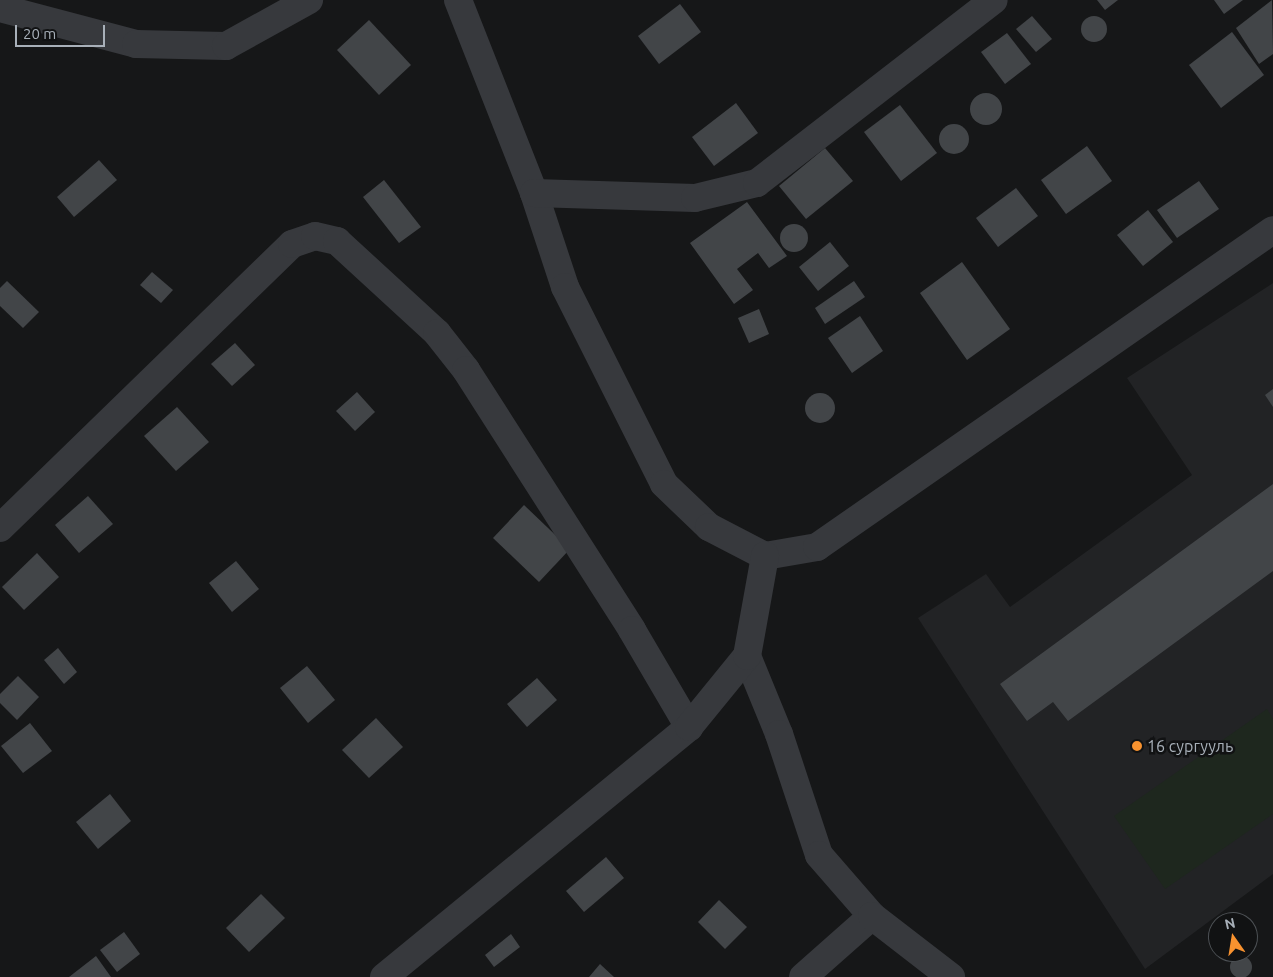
<!DOCTYPE html>
<html>
<head>
<meta charset="utf-8">
<style>
  body { margin:0 }
  #map { position:relative; width:1273px; height:977px; overflow:hidden; background:#161718; font-family:Ubuntu,sans-serif }
  div>[style] { position:absolute }
  .built>* { inset:0; background:#222325 }
  .green>* { inset:0; background:#1e271e }
  .building>* { inset:0; background:#424548 }
  .round { border-radius:50% }
  .minor>* { height:28px; margin:-14px; padding:0 14px; transform-origin:14px; border-radius:14px; background:#37393d }
  .dots>* { width:14px; height:14px; translate:-50% -50%; box-sizing:border-box; border:2px solid #111213; border-radius:50% }
  span { translate:-50% -50%; white-space:nowrap; text-align:center; line-height:1.15; -webkit-text-stroke:5px #111213; paint-order:stroke }
  .poi-label { font-size:16px; color:#a8b0b9 }
  .left { translate:0 -50%; text-align:left }
  .north { position:absolute; left:1208px; top:912px; width:50px; height:50px; box-sizing:border-box; background:#111213; border:1px solid #4d5155; border-radius:50%; rotate:347deg; font-size:14px; font-weight:700; line-height:20px; text-align:center; color:#a8b0b9 }
  .north::after { content:''; display:block; margin:auto; width:18px; height:22px; background:#f8922f; clip-path:polygon(50% 0,100% 100%,50% 72%,0 100%) }
  .scale { position:absolute; left:15px; top:25px; width:90px; height:22px; box-sizing:border-box; border:2px solid #a8b0b9; border-top:0; padding-left:6px; font-size:15px; line-height:18px; white-space:nowrap; color:#a8b0b9; -webkit-text-stroke:4px #111213; paint-order:stroke }
</style>
</head>
<body>
<div id="map">
  <div class="built">
    <i style="clip-path:polygon(1273px 283px,1273px 874px,1145px 969px,918px 618px,986px 574px,1010px 607px,1192px 475px,1127px 378px)"></i>
  </div>
  <div class="green">
    <i style="clip-path:polygon(1267px 709px,1273px 719px,1273px 814px,1165px 889px,1114px 816px)"></i>
  </div>
  <div class="building">
    <i style="clip-path:polygon(1097px 0,1118px 0,1105px 10px)"></i>
    <i style="clip-path:polygon(1214px 0,1243px 0,1224px 14px)"></i>
    <i style="clip-path:polygon(1272px 0,1273px 54px,1259px 64px,1236px 28px)"></i>
    <i style="clip-path:polygon(680px 4px,701px 32px,659px 64px,638px 36px)"></i>
    <i class="round" style="left:1081px;top:16px;width:26px;height:26px"></i>
    <i style="clip-path:polygon(1032px 16px,1052px 39px,1036px 52px,1016px 29px)"></i>
    <i style="clip-path:polygon(369px 20px,411px 65px,379px 95px,337px 50px)"></i>
    <i style="clip-path:polygon(1232px 32px,1264px 75px,1221px 108px,1189px 65px)"></i>
    <i style="clip-path:polygon(1007px 33px,1031px 64px,1005px 84px,981px 52px)"></i>
    <i class="round" style="left:970px;top:93px;width:32px;height:32px"></i>
    <i style="clip-path:polygon(736px 103px,758px 133px,714px 166px,692px 137px)"></i>
    <i style="clip-path:polygon(900px 105px,937px 153px,901px 181px,864px 132px)"></i>
    <i class="round" style="left:939px;top:124px;width:30px;height:30px"></i>
    <i style="clip-path:polygon(1087px 146px,1112px 181px,1066px 214px,1041px 180px)"></i>
    <i style="clip-path:polygon(825px 148px,853px 181px,806px 219px,779px 186px)"></i>
    <i style="clip-path:polygon(99px 160px,117px 180px,74px 217px,57px 197px)"></i>
    <i style="clip-path:polygon(384px 180px,421px 227px,399px 243px,363px 197px)"></i>
    <i style="clip-path:polygon(1199px 181px,1219px 209px,1177px 238px,1157px 210px)"></i>
    <i style="clip-path:polygon(1016px 188px,1038px 216px,998px 247px,976px 218px)"></i>
    <i style="clip-path:polygon(747px 202px,787px 256px,769px 268px,758px 253px,737px 269px,753px 290px,734px 304px,690px 243px)"></i>
    <i style="clip-path:polygon(1148px 210px,1173px 242px,1143px 266px,1117px 235px)"></i>
    <i class="round" style="left:780px;top:224px;width:28px;height:28px"></i>
    <i style="clip-path:polygon(830px 242px,849px 266px,818px 291px,799px 267px)"></i>
    <i style="clip-path:polygon(962px 262px,1010px 329px,967px 360px,920px 293px)"></i>
    <i style="clip-path:polygon(152px 272px,173px 290px,161px 303px,140px 285px)"></i>
    <i style="clip-path:polygon(7px 281px,39px 312px,23px 328px,0 306px,0 288px)"></i>
    <i style="clip-path:polygon(854px 281px,865px 297px,825px 324px,815px 308px)"></i>
    <i style="clip-path:polygon(759px 309px,769px 334px,749px 343px,738px 318px)"></i>
    <i style="clip-path:polygon(860px 316px,883px 351px,852px 373px,828px 338px)"></i>
    <i style="clip-path:polygon(235px 343px,255px 365px,232px 386px,211px 364px)"></i>
    <i style="clip-path:polygon(1273px 389px,1273px 407px,1265px 395px)"></i>
    <i style="clip-path:polygon(357px 392px,375px 412px,355px 431px,336px 411px)"></i>
    <i class="round" style="left:805px;top:393px;width:30px;height:30px"></i>
    <i style="clip-path:polygon(177px 407px,209px 442px,176px 471px,144px 436px)"></i>
    <i style="clip-path:polygon(1273px 484px,1273px 571px,1068px 721px,1053px 702px,1027px 721px,1000px 684px)"></i>
    <i style="clip-path:polygon(88px 496px,113px 524px,79px 553px,55px 525px)"></i>
    <i style="clip-path:polygon(524px 505px,570px 549px,539px 582px,493px 538px)"></i>
    <i style="clip-path:polygon(37px 553px,59px 577px,24px 610px,2px 587px)"></i>
    <i style="clip-path:polygon(236px 561px,259px 589px,232px 612px,209px 583px)"></i>
    <i style="clip-path:polygon(58px 648px,77px 672px,64px 684px,44px 660px)"></i>
    <i style="clip-path:polygon(307px 666px,335px 700px,308px 723px,280px 688px)"></i>
    <i style="clip-path:polygon(18px 676px,39px 697px,17px 720px,0 703px,0 694px)"></i>
    <i style="clip-path:polygon(537px 678px,557px 700px,527px 727px,507px 704px)"></i>
    <i style="clip-path:polygon(376px 718px,403px 747px,369px 778px,342px 750px)"></i>
    <i style="clip-path:polygon(30px 723px,52px 751px,23px 773px,1px 746px)"></i>
    <i style="clip-path:polygon(110px 794px,131px 821px,98px 849px,76px 822px)"></i>
    <i style="clip-path:polygon(606px 857px,624px 878px,584px 912px,566px 891px)"></i>
    <i style="clip-path:polygon(261px 894px,285px 918px,249px 952px,226px 928px)"></i>
    <i style="clip-path:polygon(719px 900px,747px 927px,725px 949px,698px 922px)"></i>
    <i style="clip-path:polygon(124px 932px,140px 954px,117px 972px,100px 950px)"></i>
    <i style="clip-path:polygon(511px 934px,520px 947px,494px 967px,485px 955px)"></i>
    <i class="round" style="left:1230px;top:956px;width:22px;height:22px"></i>
    <i style="clip-path:polygon(96px 956px,111px 977px,69px 977px)"></i>
    <i style="clip-path:polygon(600px 964px,614px 977px,589px 977px)"></i>
  </div>
  <div class="minor">
    <i style="left:458px;top:0;width:207px;rotate:68.5deg"></i>
    <i style="left:534px;top:193px;width:99px;rotate:71.7deg"></i>
    <i style="left:565px;top:287px;width:220px;rotate:63.3deg"></i>
    <i style="left:664px;top:484px;width:62px;rotate:43.7deg"></i>
    <i style="left:709px;top:527px;width:63px;rotate:27.4deg"></i>
    <i style="left:765px;top:556px;width:53px;rotate:-9.8deg"></i>
    <i style="left:817px;top:547px;width:555px;rotate:-34.81deg"></i>
    <i style="left:0;top:8px;width:141px;rotate:14.8deg"></i>
    <i style="left:136px;top:44px;width:90px;rotate:1.3deg"></i>
    <i style="left:226px;top:46px;width:95px;rotate:-29deg"></i>
    <i style="left:534px;top:193px;width:161px;rotate:1.8deg"></i>
    <i style="left:695px;top:198px;width:64px;rotate:-13.6deg"></i>
    <i style="left:757px;top:183px;width:299px;rotate:-37.7deg"></i>
    <i style="left:0;top:528px;width:407px;rotate:-44.2deg"></i>
    <i style="left:292px;top:244px;width:24px;rotate:-19deg"></i>
    <i style="left:315px;top:236px;width:23px;rotate:13deg"></i>
    <i style="left:337px;top:241px;width:136px;rotate:42.6deg"></i>
    <i style="left:437px;top:333px;width:47px;rotate:51.9deg"></i>
    <i style="left:466px;top:370px;width:308px;rotate:57.4deg"></i>
    <i style="left:632px;top:630px;width:113px;rotate:59.6deg"></i>
    <i style="left:747px;top:656px;width:84px;rotate:67.7deg"></i>
    <i style="left:779px;top:734px;width:127px;rotate:71.7deg"></i>
    <i style="left:819px;top:855px;width:81px;rotate:49deg"></i>
    <i style="left:872px;top:916px;width:92px;rotate:138.5deg"></i>
    <i style="left:872px;top:916px;width:100px;rotate:37.7deg"></i>
    <i style="left:384px;top:977px;width:394px;rotate:-39.3deg"></i>
    <i style="left:689px;top:727px;width:92px;rotate:-50.8deg"></i>
    <i style="left:747px;top:656px;width:102px;rotate:-79.8deg"></i>
  </div>
  <div class="dots">
    <i style="left:1137px;top:746px;background:#f8922f"></i>
  </div>
  <div class="poi-label">
    <span class="left" style="left:1147px;top:746px">16 сургууль</span>
  </div>
  <div class="north">N</div>
  <div class="scale">20 m</div>
</div>
</body>
</html>
